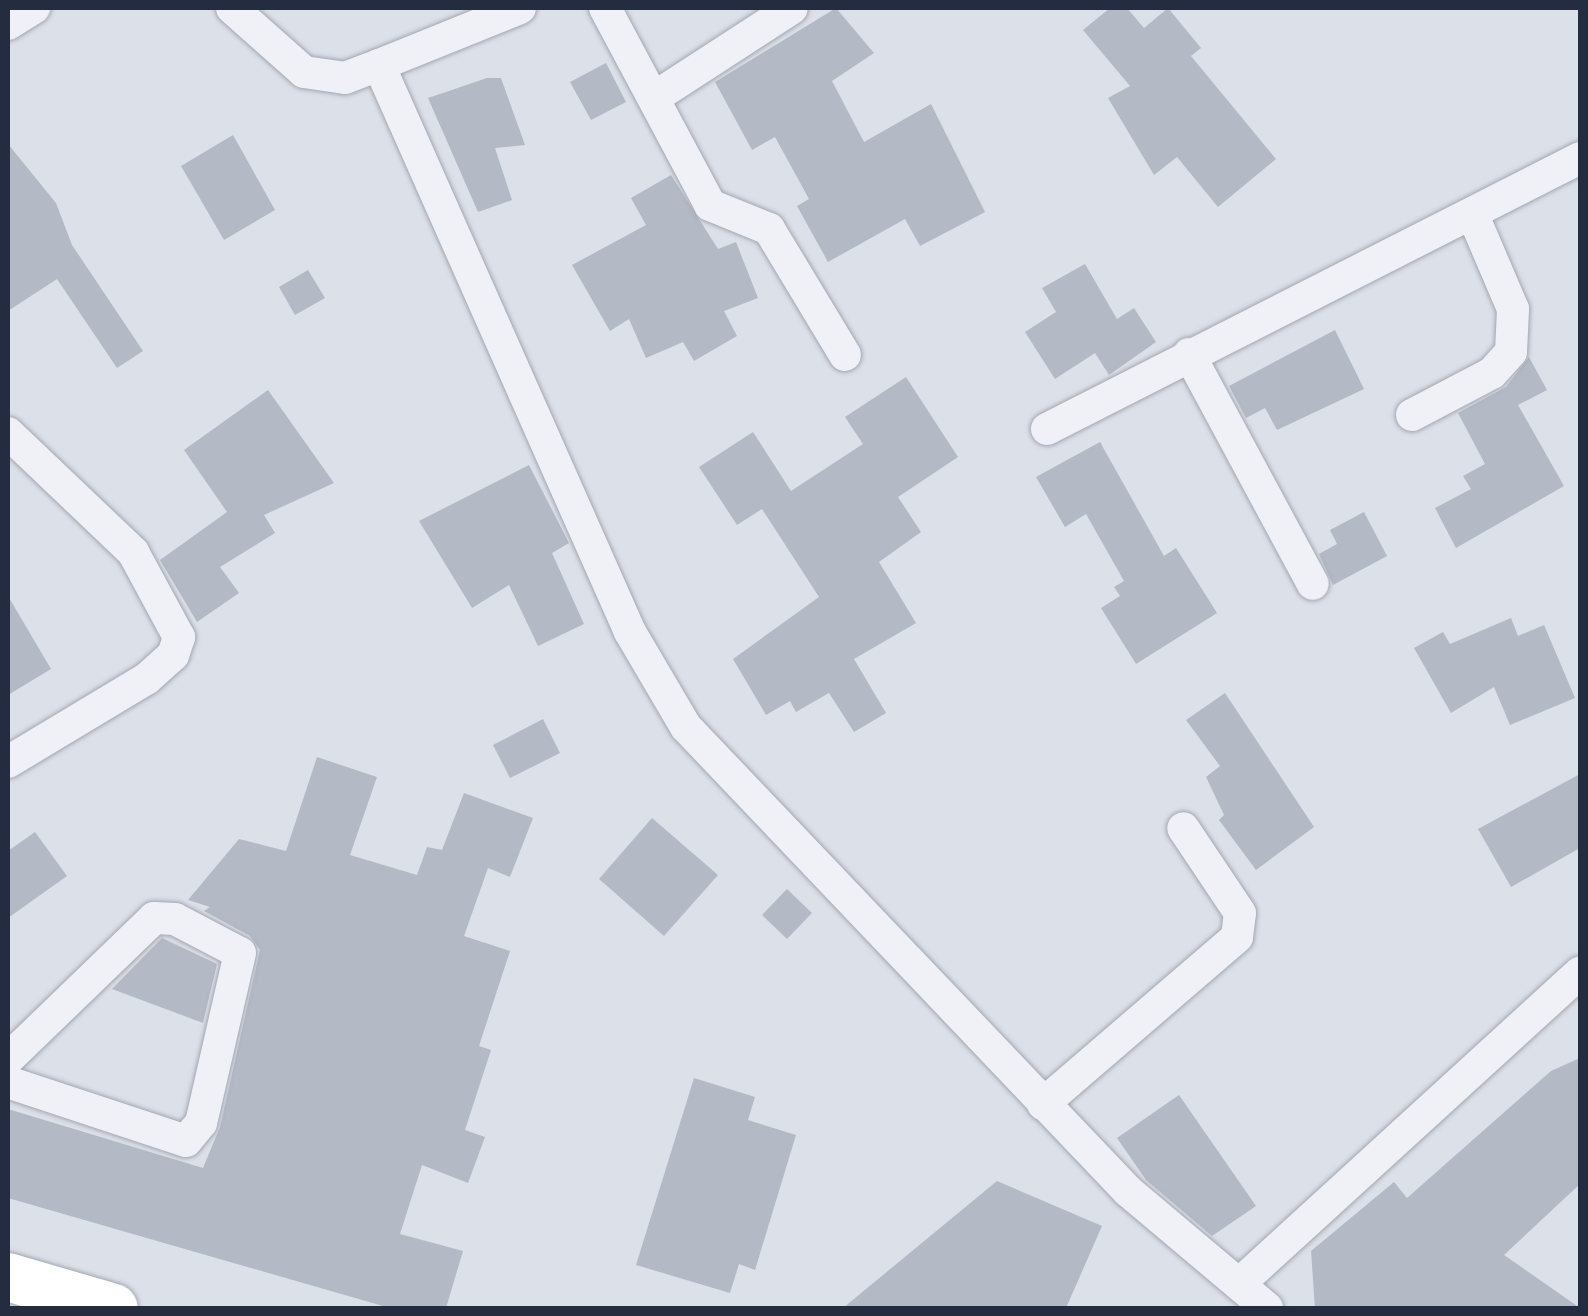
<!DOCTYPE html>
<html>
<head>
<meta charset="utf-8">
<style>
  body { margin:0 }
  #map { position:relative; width:1588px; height:1316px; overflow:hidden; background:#dce0e8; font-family:"Work Sans",sans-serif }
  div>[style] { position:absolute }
  .building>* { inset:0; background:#b3b9c5 }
  .roads { filter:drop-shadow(0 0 2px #a1a7b2) drop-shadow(0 0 2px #a1a7b2) }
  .minor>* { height:32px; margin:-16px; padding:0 16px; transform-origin:16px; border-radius:16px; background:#eff1f6 }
  .secondary>* { height:48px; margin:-24px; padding:0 24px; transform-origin:24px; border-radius:24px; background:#fff }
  span { translate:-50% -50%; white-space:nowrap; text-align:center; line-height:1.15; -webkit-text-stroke:8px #eceff6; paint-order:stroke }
  .frame { position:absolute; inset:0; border:10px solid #242d40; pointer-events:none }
</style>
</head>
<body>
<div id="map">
  <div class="building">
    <i style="clip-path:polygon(836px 8px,874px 53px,832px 81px,864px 142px,931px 104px,985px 212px,920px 246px,905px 219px,828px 262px,797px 206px,809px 199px,775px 137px,752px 150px,715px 82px)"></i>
    <i style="clip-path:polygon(1110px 8px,1127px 8px,1144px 28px,1168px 8px,1201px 48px,1191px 56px,1276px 159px,1218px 207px,1177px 157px,1154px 175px,1108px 98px,1130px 86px,1083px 30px)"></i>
    <i style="clip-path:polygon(606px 63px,626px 102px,591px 120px,570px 82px)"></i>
    <i style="clip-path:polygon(487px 78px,501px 78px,525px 145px,495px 148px,512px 200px,478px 212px,428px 98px)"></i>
    <i style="clip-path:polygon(233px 135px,275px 210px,224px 240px,181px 166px)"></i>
    <i style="clip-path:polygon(8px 144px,56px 203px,72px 245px,143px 351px,117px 368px,57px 279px,8px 311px)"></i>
    <i style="clip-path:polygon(671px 175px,718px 249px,736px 242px,758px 298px,724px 311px,737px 336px,694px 361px,683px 342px,646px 358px,629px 319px,610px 331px,572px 265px,646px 225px,631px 198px)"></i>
    <i style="clip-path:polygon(1085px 264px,1117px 319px,1134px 308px,1156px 342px,1109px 375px,1095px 353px,1055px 379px,1025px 332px,1056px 312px,1042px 288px)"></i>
    <i style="clip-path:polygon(308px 270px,325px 298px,295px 315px,279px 287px)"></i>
    <i style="clip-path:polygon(1335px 330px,1364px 389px,1277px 430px,1265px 408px,1246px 418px,1229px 386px)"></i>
    <i style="clip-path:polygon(1529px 357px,1547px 390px,1518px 405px,1564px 486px,1456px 548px,1435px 508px,1471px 489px,1463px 476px,1485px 464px,1458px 413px,1506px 387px)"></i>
    <i style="clip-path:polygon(906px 377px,958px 457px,898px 497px,921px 532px,879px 562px,916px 623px,854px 659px,886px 713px,854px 732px,829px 693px,796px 712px,790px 701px,766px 715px,733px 659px,819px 597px,762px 509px,737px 525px,699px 467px,753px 432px,791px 491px,863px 444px,845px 417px)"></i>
    <i style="clip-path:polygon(268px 390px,334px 483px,264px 515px,275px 533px,220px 567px,239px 593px,197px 622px,160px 560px,227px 512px,184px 450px)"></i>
    <i style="clip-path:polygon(1100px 442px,1164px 556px,1176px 548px,1217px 613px,1136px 664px,1101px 608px,1120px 596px,1114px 587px,1124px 581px,1086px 514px,1065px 527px,1036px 477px)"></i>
    <i style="clip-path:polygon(529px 465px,569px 543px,552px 553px,584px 624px,538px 646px,509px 585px,472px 608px,419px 521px)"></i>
    <i style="clip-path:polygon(1364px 512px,1387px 556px,1333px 585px,1319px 554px,1337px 544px,1330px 530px)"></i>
    <i style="clip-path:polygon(8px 596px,51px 669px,8px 695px)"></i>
    <i style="clip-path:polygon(1511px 618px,1518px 636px,1544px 625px,1575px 698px,1510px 725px,1494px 687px,1451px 713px,1414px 648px,1443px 632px,1450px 644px)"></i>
    <i style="clip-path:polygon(1225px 693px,1314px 827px,1256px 870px,1219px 820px,1224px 815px,1206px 777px,1220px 766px,1186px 720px)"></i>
    <i style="clip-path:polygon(543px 719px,560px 753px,510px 778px,493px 745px)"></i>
    <i style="clip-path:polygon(317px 757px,377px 777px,350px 855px,417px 875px,427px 847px,442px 850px,464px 793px,533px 818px,510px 877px,488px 868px,464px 936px,510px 951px,479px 1046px,491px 1050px,465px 1130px,485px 1137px,468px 1183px,422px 1165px,400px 1234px,463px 1251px,446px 1308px,390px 1308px,8px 1198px,8px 1109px,203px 1168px,220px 1127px,260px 950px,250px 936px,204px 911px,210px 907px,188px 900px,239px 839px,286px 851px)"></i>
    <i style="clip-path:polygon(1580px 774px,1580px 848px,1511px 887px,1478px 829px)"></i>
    <i style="clip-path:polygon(652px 818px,718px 875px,664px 936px,599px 879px)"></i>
    <i style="clip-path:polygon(35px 832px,67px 876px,8px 918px,8px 851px)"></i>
    <i style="clip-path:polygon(787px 889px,812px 913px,787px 939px,762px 915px)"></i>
    <i style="clip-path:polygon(162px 938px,217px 964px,203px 1023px,112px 989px)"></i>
    <i style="clip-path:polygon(1580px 1058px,1580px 1184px,1504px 1255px,1580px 1308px,1315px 1308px,1311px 1251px,1394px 1182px,1407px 1198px,1551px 1071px)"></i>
    <i style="clip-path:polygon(694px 1078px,755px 1097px,748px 1120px,796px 1135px,755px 1270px,739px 1264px,730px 1293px,636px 1265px)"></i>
    <i style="clip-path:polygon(1179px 1095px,1256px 1206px,1212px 1236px,1146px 1180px,1117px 1138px)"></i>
    <i style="clip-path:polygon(997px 1181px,1102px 1226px,1066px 1308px,843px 1308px)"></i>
  </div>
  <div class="roads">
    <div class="minor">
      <i style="left:232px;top:8px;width:96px;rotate:41.6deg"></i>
      <i style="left:304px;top:72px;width:41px;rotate:8.3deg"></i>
      <i style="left:345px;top:78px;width:36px;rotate:-21deg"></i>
      <i style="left:379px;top:65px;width:620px;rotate:66.12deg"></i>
      <i style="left:630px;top:632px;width:110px;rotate:59.5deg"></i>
      <i style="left:686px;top:727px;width:641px;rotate:46.39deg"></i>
      <i style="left:1128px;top:1191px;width:182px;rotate:40.1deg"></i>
      <i style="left:605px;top:8px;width:223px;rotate:61.9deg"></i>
      <i style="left:710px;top:205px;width:64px;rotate:22.1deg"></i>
      <i style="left:769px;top:229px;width:147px;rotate:58.9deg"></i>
      <i style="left:8px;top:24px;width:31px;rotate:-32deg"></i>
      <i style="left:379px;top:65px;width:152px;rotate:-22deg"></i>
      <i style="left:655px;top:97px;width:163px;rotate:-33deg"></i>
      <i style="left:1189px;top:354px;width:261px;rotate:61.7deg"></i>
      <i style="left:1412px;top:415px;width:90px;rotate:-27.7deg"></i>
      <i style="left:1492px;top:373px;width:28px;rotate:-48deg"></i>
      <i style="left:1511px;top:352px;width:43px;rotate:-87.3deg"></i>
      <i style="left:1513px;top:309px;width:102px;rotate:-113.1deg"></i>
      <i style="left:1047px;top:429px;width:598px;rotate:-26.95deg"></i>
      <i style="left:8px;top:433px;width:173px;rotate:43.6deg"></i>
      <i style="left:133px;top:552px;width:97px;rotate:61.6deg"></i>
      <i style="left:179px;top:637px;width:19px;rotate:108deg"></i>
      <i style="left:173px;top:655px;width:36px;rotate:138deg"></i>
      <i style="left:146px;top:679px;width:161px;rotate:149deg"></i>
      <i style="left:8px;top:1059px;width:203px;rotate:-44deg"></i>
      <i style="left:154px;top:918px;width:21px;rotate:3deg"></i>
      <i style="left:175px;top:919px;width:73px;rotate:27.6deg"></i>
      <i style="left:240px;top:953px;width:174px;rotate:102.9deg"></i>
      <i style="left:201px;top:1123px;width:23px;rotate:130deg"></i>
      <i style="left:186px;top:1141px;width:188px;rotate:-161.7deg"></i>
      <i style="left:1043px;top:1104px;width:256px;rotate:-40.7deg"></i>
      <i style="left:1237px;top:937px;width:24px;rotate:-83deg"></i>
      <i style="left:1240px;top:913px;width:102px;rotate:-123.8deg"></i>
      <i style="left:1239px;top:1284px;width:462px;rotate:-42.4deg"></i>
    </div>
    <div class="secondary">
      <i style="left:8px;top:1277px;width:110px;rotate:16.3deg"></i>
    </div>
  </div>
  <div class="frame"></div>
</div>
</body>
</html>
